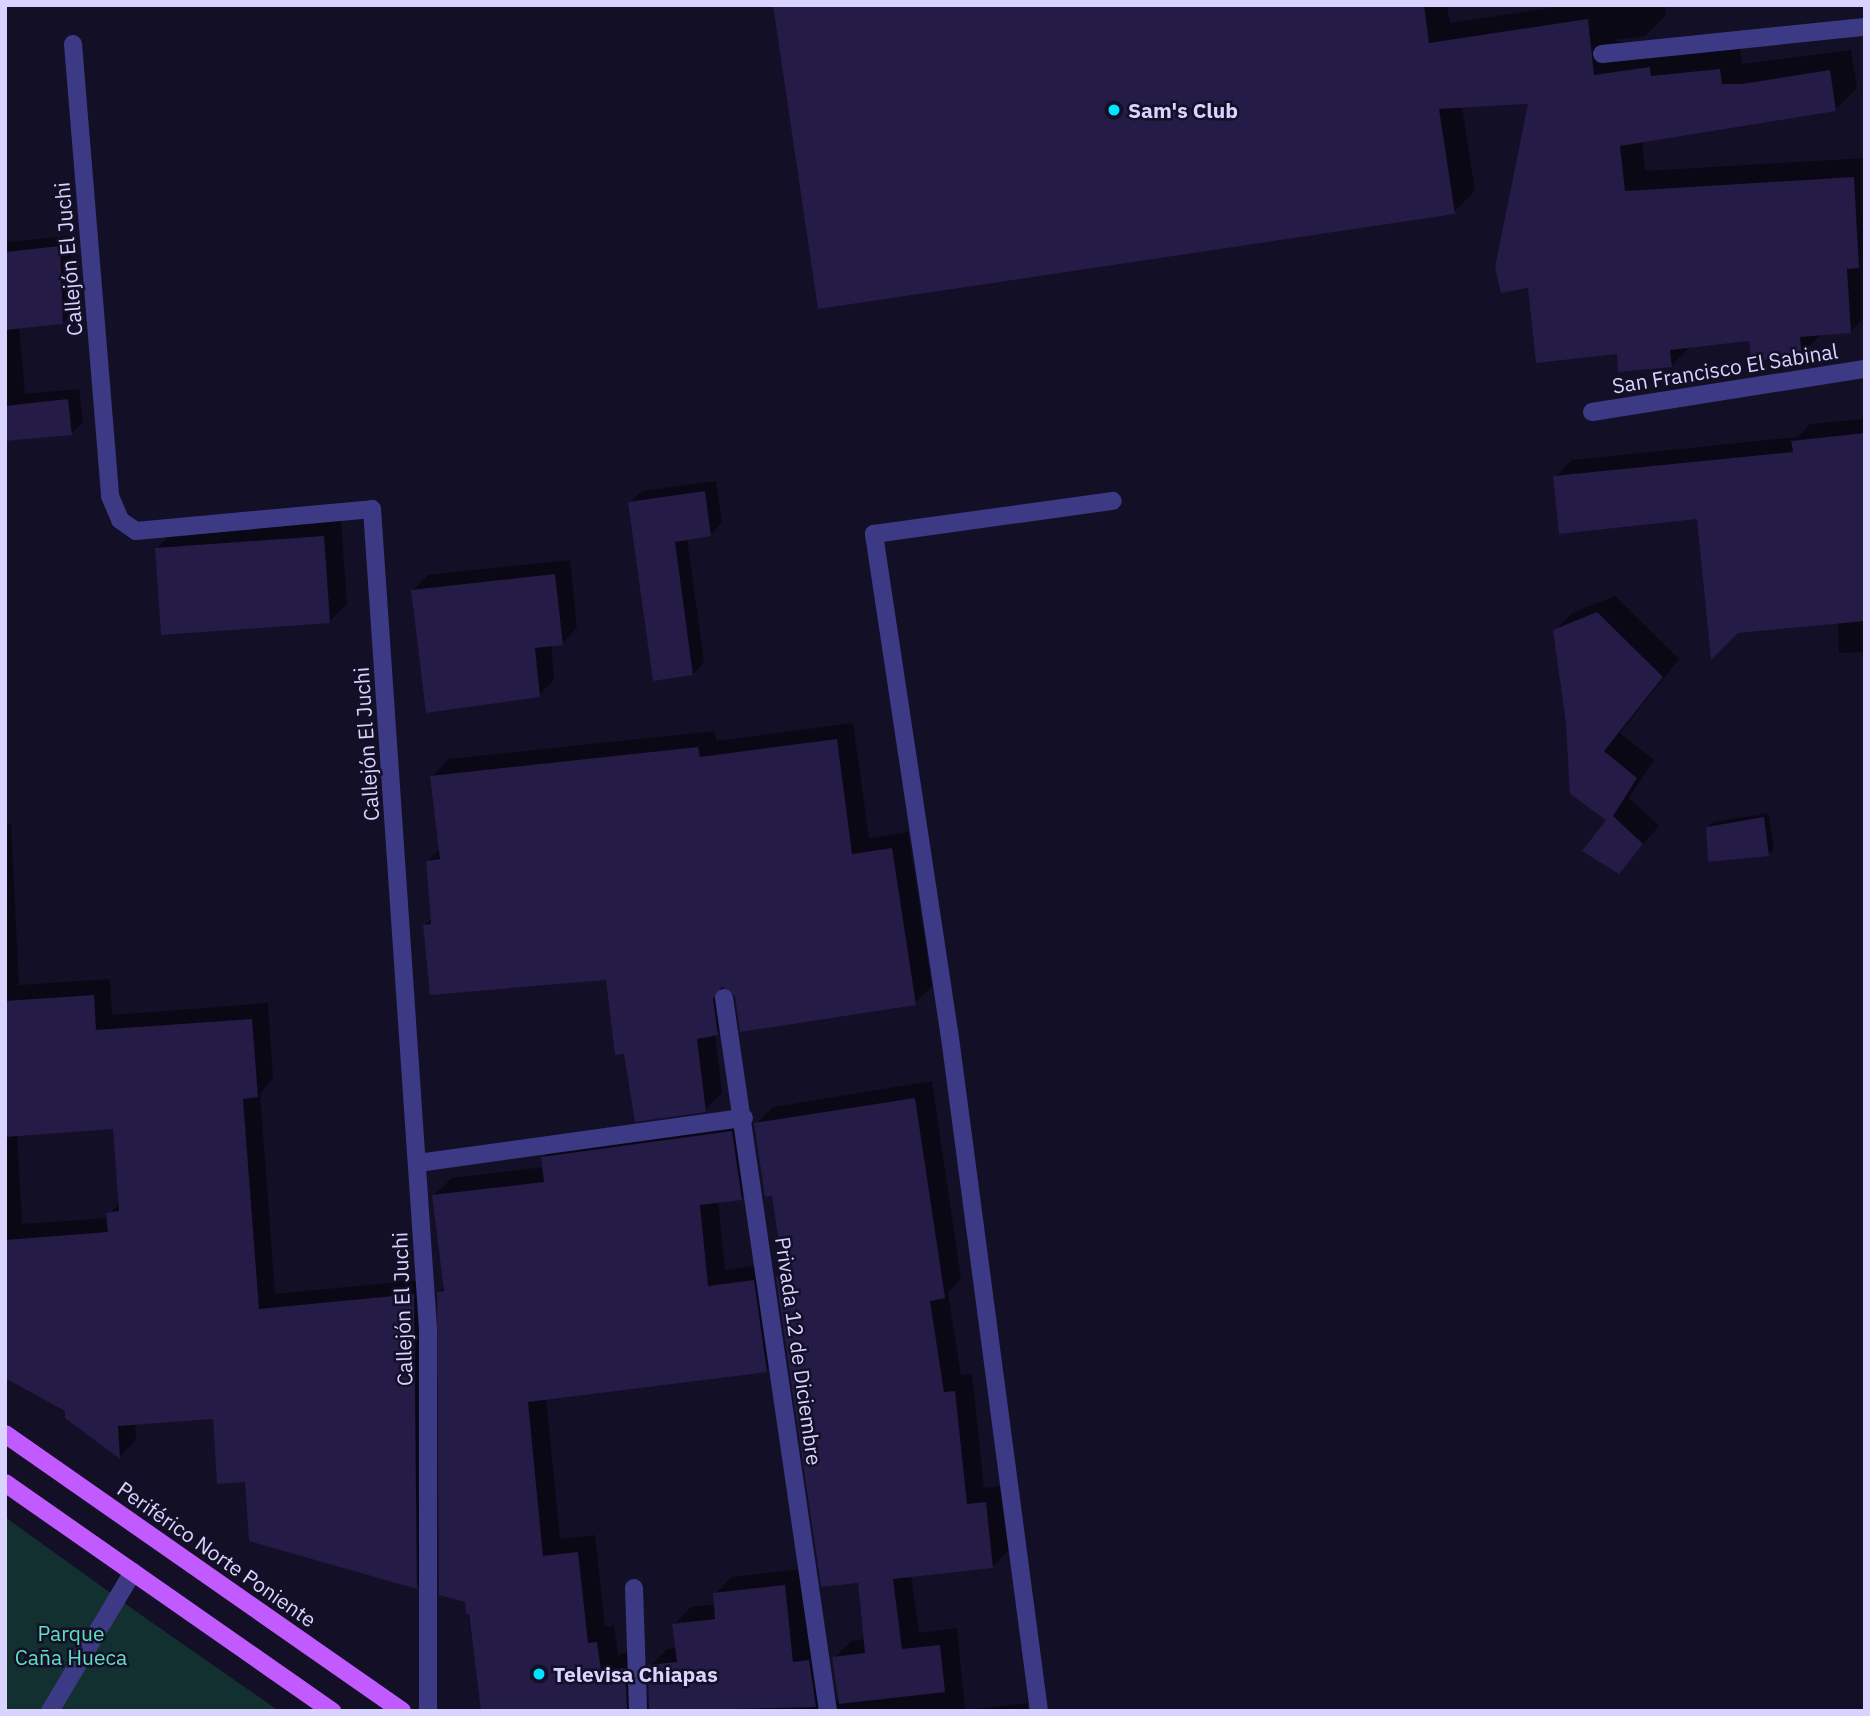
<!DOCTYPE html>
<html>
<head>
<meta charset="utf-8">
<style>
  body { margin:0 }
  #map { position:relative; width:1870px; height:1716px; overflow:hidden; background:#130f26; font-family:"IBM Plex Sans",sans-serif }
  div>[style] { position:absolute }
  .green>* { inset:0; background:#12302f }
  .shadow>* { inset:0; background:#0007 }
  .building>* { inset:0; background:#241b47 }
  .minor>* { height:18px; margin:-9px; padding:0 9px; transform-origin:9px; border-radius:9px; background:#3d3a85 }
  .major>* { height:18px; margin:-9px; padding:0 9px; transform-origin:9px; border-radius:9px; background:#c25bff }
  .dots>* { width:19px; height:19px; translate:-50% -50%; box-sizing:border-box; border:4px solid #130f26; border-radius:50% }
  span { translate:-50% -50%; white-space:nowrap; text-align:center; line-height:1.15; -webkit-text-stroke:5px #130f26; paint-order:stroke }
  .poi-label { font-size:21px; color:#d9d4ff; font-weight:700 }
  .left { translate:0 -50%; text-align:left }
  .street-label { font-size:21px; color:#d9d4ff }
  .park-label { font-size:21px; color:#5fe0c0 }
  .frame { position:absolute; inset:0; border:7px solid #d9d4ff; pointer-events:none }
</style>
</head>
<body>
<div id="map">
  <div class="green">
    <i style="clip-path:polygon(5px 1517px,144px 1617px,279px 1711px,5px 1711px)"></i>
  </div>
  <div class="shadow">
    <i style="clip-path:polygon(775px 5px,1447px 5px,1450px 23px,1568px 5px,1665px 5px,1666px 15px,1645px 36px,1614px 40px,1672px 56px,1740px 49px,1742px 64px,1851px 50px,1857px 88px,1836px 109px,1642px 141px,1645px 171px,1865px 158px,1865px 317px,1850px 332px,1822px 334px,1801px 354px,1750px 339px,1691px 346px,1671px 366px,1530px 102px,1462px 106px,1475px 191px,1454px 212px)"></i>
    <i style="clip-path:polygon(70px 236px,73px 311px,62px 323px,19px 327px,25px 394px,79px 389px,83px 422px,72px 433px,5px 440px,5px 242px)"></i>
    <i style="clip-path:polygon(1865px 419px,1865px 652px,1839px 653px,1838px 622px,1699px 517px,1555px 477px,1572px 460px,1798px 437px,1810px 424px)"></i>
    <i style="clip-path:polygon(716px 481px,722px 523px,710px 535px,687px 538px,704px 662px,693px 674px,630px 502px,642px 491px)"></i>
    <i style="clip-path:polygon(341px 519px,347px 604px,330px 621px,156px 549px,174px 531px)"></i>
    <i style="clip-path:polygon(570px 560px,577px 628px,562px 643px,551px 644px,554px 680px,539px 695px,413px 590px,428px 575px)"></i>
    <i style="clip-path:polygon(1615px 596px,1679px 659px,1620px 733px,1654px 760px,1629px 798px,1659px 826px,1619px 872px,1608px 820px,1568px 723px,1555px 631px,1572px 613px)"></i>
    <i style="clip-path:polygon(853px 723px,869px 838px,908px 832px,932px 986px,915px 1003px,737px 995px,730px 990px,734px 1017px,715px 1034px,722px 1093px,705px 1110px,625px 1052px,607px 978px,425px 925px,432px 918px,428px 861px,441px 848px,432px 776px,449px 759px,715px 731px,716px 741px)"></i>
    <i style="clip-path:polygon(1768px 813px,1774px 849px,1768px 854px,1708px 827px,1713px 822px)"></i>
    <i style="clip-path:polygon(evenodd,5px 824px,11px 824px,19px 985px,110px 979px,112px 1015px,268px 1003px,273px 1079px,260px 1093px,275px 1294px,430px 1279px,433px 1570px,416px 1587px,246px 1481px,215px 1417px,135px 1423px,136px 1440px,120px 1456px,66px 1417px,67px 1410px,5px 1376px,5px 824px,114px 1128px,120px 1201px,108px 1218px,22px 1224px,17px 1134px,114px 1128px)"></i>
    <i style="clip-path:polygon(932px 1081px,961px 1279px,948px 1293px,961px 1375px,972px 1374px,984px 1488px,1003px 1486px,1010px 1549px,992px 1567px,911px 1575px,919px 1633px,957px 1628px,965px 1710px,1027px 1703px,1028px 1711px,483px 1711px,466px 1601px,439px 1293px,445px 1286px,434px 1195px,452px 1178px,544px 1167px,543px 1158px,561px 1141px,749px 1115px,758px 1181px,741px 1198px,718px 1201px,725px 1270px,771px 1263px,784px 1353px,766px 1371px,546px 1398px,560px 1539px,595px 1535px,605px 1627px,614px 1626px,618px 1654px,642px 1651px,643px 1694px,650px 1705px,650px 1666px,667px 1649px,677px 1648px,674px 1625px,691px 1607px,716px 1604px,715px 1594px,732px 1577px,802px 1569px,826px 1644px,836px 1700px,840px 1702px,834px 1658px,851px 1641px,865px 1639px,860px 1581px,778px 1277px,785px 1270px,773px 1194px,756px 1124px,773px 1107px)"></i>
  </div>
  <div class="building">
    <i style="clip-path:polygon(773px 5px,1424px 5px,1429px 43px,1588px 19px,1594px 75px,1650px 67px,1651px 76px,1720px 69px,1722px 84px,1742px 84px,1830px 70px,1836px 111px,1620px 146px,1625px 191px,1854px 177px,1859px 268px,1847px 269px,1851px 333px,1800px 337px,1802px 356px,1751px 361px,1749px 341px,1670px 350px,1672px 367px,1618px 372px,1617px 354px,1536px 363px,1528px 288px,1501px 293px,1495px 267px,1528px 104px,1439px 109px,1455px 214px,818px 309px)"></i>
    <i style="clip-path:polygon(60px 246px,63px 324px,5px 330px,5px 252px)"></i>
    <i style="clip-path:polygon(68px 399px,72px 435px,5px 441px,5px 406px)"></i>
    <i style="clip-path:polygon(1865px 433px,1865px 621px,1738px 633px,1711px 660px,1697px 519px,1559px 534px,1553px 476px,1793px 452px,1791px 441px)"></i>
    <i style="clip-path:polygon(705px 491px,711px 536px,675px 542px,693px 675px,653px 681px,628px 502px)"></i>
    <i style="clip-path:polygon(324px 536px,330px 623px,161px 635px,155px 548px)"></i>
    <i style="clip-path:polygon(555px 574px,563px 645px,535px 648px,540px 697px,426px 713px,411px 590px)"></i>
    <i style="clip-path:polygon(1597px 612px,1663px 677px,1604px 751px,1637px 778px,1613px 816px,1643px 844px,1619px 874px,1582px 851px,1606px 820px,1570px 794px,1566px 724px,1553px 630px)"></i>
    <i style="clip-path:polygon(837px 739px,852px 854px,892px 848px,916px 1005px,740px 1032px,735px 996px,722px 987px,713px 999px,718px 1035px,697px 1039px,706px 1112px,635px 1122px,624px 1054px,615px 1055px,606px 980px,430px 995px,423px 925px,431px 924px,426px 861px,440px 859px,430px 776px,698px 747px,700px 757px)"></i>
    <i style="clip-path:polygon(1764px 817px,1769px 856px,1708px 862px,1706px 827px)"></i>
    <i style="clip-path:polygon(94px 995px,96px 1030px,252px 1019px,258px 1097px,243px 1099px,259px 1309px,414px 1294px,417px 1589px,249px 1541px,245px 1482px,217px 1484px,213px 1419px,118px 1426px,120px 1459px,65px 1418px,65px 1411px,5px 1378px,5px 1240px,108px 1232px,106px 1213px,119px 1211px,113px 1129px,5px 1137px,5px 1001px)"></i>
    <i style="clip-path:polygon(915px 1098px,945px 1298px,930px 1301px,944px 1392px,955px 1391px,967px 1504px,986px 1502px,993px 1568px,893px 1579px,902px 1649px,940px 1645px,945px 1692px,839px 1704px,832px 1657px,865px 1653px,858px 1583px,821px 1587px,776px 1277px,784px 1276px,772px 1196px,765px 1197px,754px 1123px)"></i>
    <i style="clip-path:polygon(732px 1131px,742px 1200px,700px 1205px,708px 1286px,754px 1280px,767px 1372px,528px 1402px,543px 1556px,578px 1552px,588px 1643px,597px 1642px,601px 1671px,625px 1668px,627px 1711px,481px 1711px,469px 1614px,466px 1614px,465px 1602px,439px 1595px,437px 1292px,444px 1291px,432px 1195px,544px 1182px,541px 1157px)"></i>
    <i style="clip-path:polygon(785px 1585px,793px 1662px,809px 1660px,816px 1707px,649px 1711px,648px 1665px,677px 1662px,672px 1624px,715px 1619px,713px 1593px)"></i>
  </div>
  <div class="minor">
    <i style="left:73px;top:44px;width:454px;rotate:85.3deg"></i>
    <i style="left:110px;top:496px;width:26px;rotate:67deg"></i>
    <i style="left:120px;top:520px;width:19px;rotate:35deg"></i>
    <i style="left:136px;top:531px;width:237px;rotate:-5.3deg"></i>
    <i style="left:372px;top:509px;width:821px;rotate:86.09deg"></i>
    <i style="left:428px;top:1328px;width:383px;rotate:90deg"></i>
    <i style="left:1602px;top:54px;width:264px;rotate:-5.9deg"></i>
    <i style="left:1592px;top:412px;width:276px;rotate:-9deg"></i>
    <i style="left:724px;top:998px;width:721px;rotate:81.7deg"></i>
    <i style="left:418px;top:1163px;width:329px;rotate:-7.9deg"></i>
    <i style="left:634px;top:1588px;width:123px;rotate:88.1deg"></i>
    <i style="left:50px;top:1711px;width:162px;rotate:-59.2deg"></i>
    <i style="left:1039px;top:1711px;width:679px;rotate:-97.53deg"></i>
    <i style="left:950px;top:1038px;width:510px;rotate:-98.58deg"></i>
    <i style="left:874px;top:534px;width:241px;rotate:-7.9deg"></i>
  </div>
  <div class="major">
    <i style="left:5px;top:1434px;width:484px;rotate:34.9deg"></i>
    <i style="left:5px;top:1483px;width:399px;rotate:34.9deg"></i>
  </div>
  <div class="dots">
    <i style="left:1114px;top:110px;background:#00e5ff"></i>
    <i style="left:539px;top:1674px;background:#00e5ff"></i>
  </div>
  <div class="poi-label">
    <span class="left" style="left:1128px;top:110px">Sam's Club</span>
    <span class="left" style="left:553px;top:1674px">Televisa Chiapas</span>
  </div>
  <div class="street-label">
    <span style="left:68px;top:259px;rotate:-95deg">Callejón El Juchi</span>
    <span style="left:1725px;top:368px;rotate:-9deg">San Francisco El Sabinal</span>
    <span style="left:366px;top:744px;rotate:-94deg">Callejón El Juchi</span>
    <span style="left:402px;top:1309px;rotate:-92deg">Callejón El Juchi</span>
    <span style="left:799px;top:1351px;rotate:82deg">Privada 12 de Diciembre</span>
    <span style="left:217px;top:1554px;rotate:35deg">Periférico Norte Poniente</span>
  </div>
  <div class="park-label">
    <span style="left:71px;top:1645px">Parque<br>Caña Hueca</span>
  </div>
  <div class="frame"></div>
</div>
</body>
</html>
